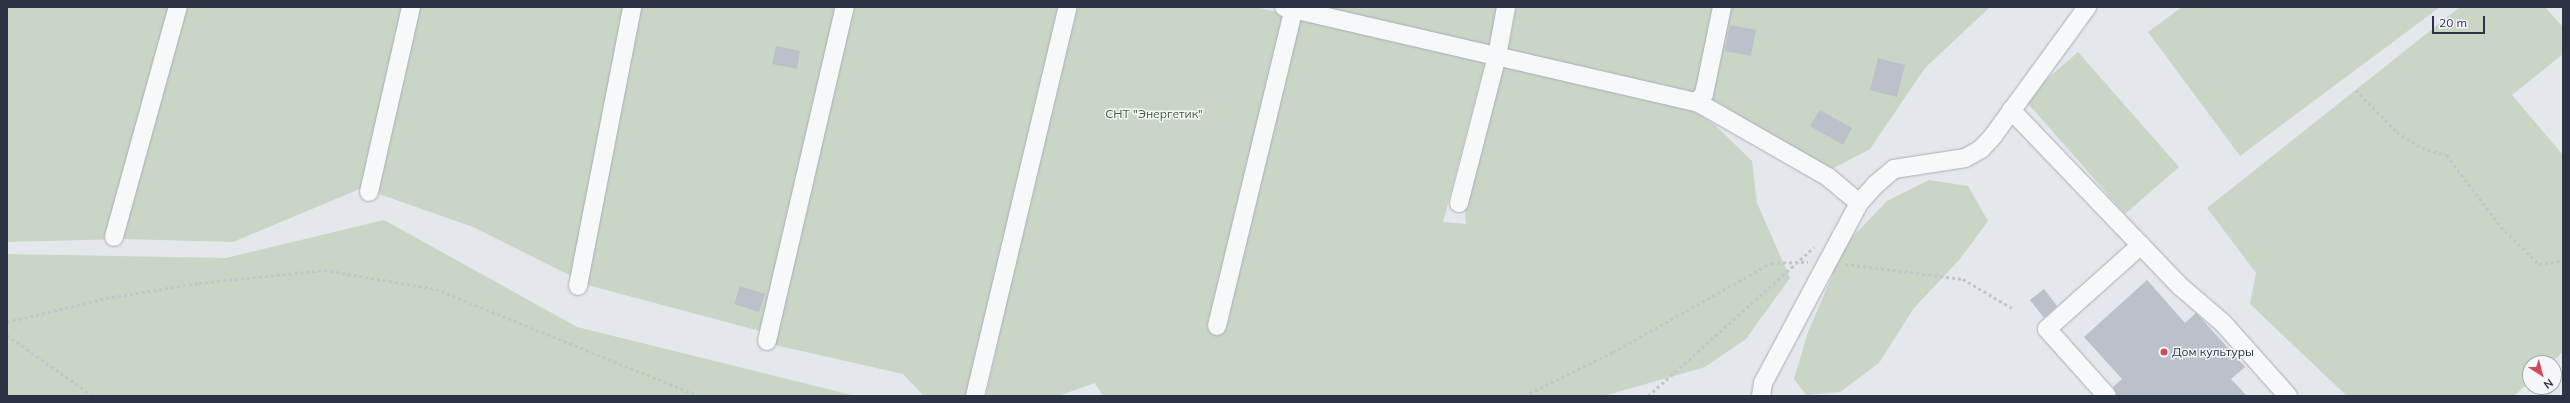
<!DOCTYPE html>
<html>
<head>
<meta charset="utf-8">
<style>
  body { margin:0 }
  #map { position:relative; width:2570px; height:403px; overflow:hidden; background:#e4e7ec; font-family:Mulish,sans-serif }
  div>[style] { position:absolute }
  .green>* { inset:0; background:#c9d6c5 }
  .building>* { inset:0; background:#bbc0ca }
  .path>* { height:2.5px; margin-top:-1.25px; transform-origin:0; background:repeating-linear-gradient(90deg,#c2c5cb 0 3px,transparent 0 6px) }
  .roads { filter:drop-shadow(0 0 1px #a9aeb7) drop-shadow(0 0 1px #a9aeb7) }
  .minor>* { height:18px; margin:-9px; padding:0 9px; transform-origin:9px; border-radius:9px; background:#f7f8fa }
  .dots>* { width:11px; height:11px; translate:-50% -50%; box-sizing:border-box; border:2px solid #f4f6f9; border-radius:50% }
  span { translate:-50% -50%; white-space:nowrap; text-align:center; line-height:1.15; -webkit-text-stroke:3px #f4f6f9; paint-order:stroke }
  .park-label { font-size:12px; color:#3f6138 }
  .poi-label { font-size:12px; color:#2b3445 }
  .left { translate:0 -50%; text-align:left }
  .frame { position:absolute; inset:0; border:8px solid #2b3445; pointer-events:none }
  .north { position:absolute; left:2522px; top:355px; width:40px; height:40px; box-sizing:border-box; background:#f4f6f9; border:1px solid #a4a8b1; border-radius:50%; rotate:144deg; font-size:11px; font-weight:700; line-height:16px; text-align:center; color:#2b3445 }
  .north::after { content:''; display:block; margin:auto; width:14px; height:18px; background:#d1495b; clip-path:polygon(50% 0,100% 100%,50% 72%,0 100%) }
  .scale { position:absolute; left:2432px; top:16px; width:53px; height:18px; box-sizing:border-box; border:2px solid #2b3445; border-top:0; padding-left:5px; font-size:12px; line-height:14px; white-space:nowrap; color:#2b3445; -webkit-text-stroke:3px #f4f6f9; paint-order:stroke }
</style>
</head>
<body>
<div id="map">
  <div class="green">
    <i style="clip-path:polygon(7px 7px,1062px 7px,970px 396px,924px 396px,903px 374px,775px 345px,760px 331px,591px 286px,473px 227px,362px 188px,233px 242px,123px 239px,7px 242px)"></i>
    <i style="clip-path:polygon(1075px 7px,1256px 7px,1285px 14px,1207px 327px,1217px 326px,1295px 21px,1302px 16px,1485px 63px,1443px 222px,1466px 224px,1464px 202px,1503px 65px,1692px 110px,1715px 125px,1752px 161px,1757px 203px,1790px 278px,1746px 339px,1705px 367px,1604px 396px,1103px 396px,1095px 383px,1058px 396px,986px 396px,1032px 185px)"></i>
    <i style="clip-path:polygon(1319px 7px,1497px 7px,1490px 46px)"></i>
    <i style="clip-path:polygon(1516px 7px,1990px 7px,1925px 68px,1870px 149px,1830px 170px,1704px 94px,1508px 50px)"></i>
    <i style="clip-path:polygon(2182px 7px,2440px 7px,2240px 156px,2148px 32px)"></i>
    <i style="clip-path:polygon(2460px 7px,2545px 7px,2563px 27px,2563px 54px,2512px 95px,2563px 155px,2563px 352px,2551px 363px,2530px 363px,2530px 381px,2514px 396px,2347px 396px,2250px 304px,2256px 273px,2207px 208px)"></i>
    <i style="clip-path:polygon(2078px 52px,2179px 167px,2125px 214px,2024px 99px)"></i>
    <i style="clip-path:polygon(1929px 180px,1968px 186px,1988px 221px,1960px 259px,1914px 308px,1879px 363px,1840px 392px,1806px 395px,1794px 379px,1808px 332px,1833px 274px,1828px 262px,1887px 201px)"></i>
    <i style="clip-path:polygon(384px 220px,577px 327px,856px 396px,7px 396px,7px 254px,226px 258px)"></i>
  </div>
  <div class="building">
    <i style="clip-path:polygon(1730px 25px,1756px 30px,1751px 56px,1725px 51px)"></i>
    <i style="clip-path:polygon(776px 46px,800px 51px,797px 69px,772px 64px)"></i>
    <i style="clip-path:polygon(1878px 58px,1905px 65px,1897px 97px,1870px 90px)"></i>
    <i style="clip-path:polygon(1820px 110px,1852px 128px,1843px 145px,1810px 126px)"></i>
    <i style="clip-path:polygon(2147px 280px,2185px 323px,2196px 313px,2200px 317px,2245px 367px,2231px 379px,2247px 396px,2117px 396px,2113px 387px,2122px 379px,2084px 337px)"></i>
    <i style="clip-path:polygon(740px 286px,765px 294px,759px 312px,734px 304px)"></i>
    <i style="clip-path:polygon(2044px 289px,2057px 306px,2044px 318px,2030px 300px)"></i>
  </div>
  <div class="path">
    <i style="left:2356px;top:90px;width:59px;rotate:45.7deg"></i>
    <i style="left:2397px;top:132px;width:30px;rotate:33deg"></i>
    <i style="left:2422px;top:148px;width:26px;rotate:16deg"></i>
    <i style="left:2447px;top:155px;width:90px;rotate:53.1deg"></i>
    <i style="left:2501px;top:227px;width:53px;rotate:44.2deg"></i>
    <i style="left:2539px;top:264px;width:24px;rotate:-7deg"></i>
    <i style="left:1845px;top:264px;width:119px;rotate:7.2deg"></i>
    <i style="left:1963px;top:279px;width:57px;rotate:30.6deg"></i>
    <i style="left:7px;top:322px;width:102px;rotate:-13.6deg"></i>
    <i style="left:106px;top:298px;width:94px;rotate:-9.2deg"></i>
    <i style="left:199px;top:283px;width:126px;rotate:-5.9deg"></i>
    <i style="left:324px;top:270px;width:114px;rotate:9.6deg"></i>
    <i style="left:436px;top:289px;width:284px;rotate:22.1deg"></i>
    <i style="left:7px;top:335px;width:105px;rotate:35.3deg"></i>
    <i style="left:1524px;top:396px;width:99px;rotate:-26.3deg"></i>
    <i style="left:1613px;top:352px;width:181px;rotate:-29.4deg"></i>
    <i style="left:1771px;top:263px;width:37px;rotate:-2deg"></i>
    <i style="left:1648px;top:396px;width:223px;rotate:-41.9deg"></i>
  </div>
  <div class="roads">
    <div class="minor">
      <i style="left:1284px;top:7px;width:424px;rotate:13deg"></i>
      <i style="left:1697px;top:102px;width:151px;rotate:29.8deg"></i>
      <i style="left:1828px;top:177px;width:40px;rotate:40deg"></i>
      <i style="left:1859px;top:203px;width:24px;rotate:-48deg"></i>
      <i style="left:1875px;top:185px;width:25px;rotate:-40deg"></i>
      <i style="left:1894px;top:169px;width:72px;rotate:-8.8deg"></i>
      <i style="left:1965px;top:158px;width:18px;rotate:-29deg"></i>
      <i style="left:1981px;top:149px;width:18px;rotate:-47deg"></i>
      <i style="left:1993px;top:136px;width:160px;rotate:-53.9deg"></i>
      <i style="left:1697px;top:102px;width:11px;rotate:-49deg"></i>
      <i style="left:1704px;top:94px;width:89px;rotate:-78.3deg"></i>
      <i style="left:2011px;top:110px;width:245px;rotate:46.2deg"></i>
      <i style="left:2181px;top:287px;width:55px;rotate:40.6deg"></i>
      <i style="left:2223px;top:323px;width:98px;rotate:48.3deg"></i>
      <i style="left:369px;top:192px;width:190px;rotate:-77.2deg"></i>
      <i style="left:1459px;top:203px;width:152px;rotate:-75.5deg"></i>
      <i style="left:1497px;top:56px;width:50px;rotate:-79.6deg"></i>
      <i style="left:114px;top:237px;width:239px;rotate:-74.5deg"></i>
      <i style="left:578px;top:286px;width:284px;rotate:-79deg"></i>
      <i style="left:1217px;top:326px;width:328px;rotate:-76.4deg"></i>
      <i style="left:767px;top:341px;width:343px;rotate:-76.9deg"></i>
      <i style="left:975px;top:396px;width:400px;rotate:-76.6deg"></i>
      <i style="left:1761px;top:396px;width:13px;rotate:-81deg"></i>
      <i style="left:1763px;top:383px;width:204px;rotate:-61.9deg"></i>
      <i style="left:2107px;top:396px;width:90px;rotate:-131.8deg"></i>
      <i style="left:2047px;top:329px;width:126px;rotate:-41.8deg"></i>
    </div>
  </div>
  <div class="dots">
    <i style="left:2164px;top:352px;background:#d1495b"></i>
  </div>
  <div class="park-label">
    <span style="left:1154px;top:114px">СНТ "Энергетик"</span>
  </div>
  <div class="poi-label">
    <span class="left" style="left:2172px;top:352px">Дом культуры</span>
  </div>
  <div class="frame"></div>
  <div class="north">N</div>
  <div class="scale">20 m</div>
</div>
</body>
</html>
